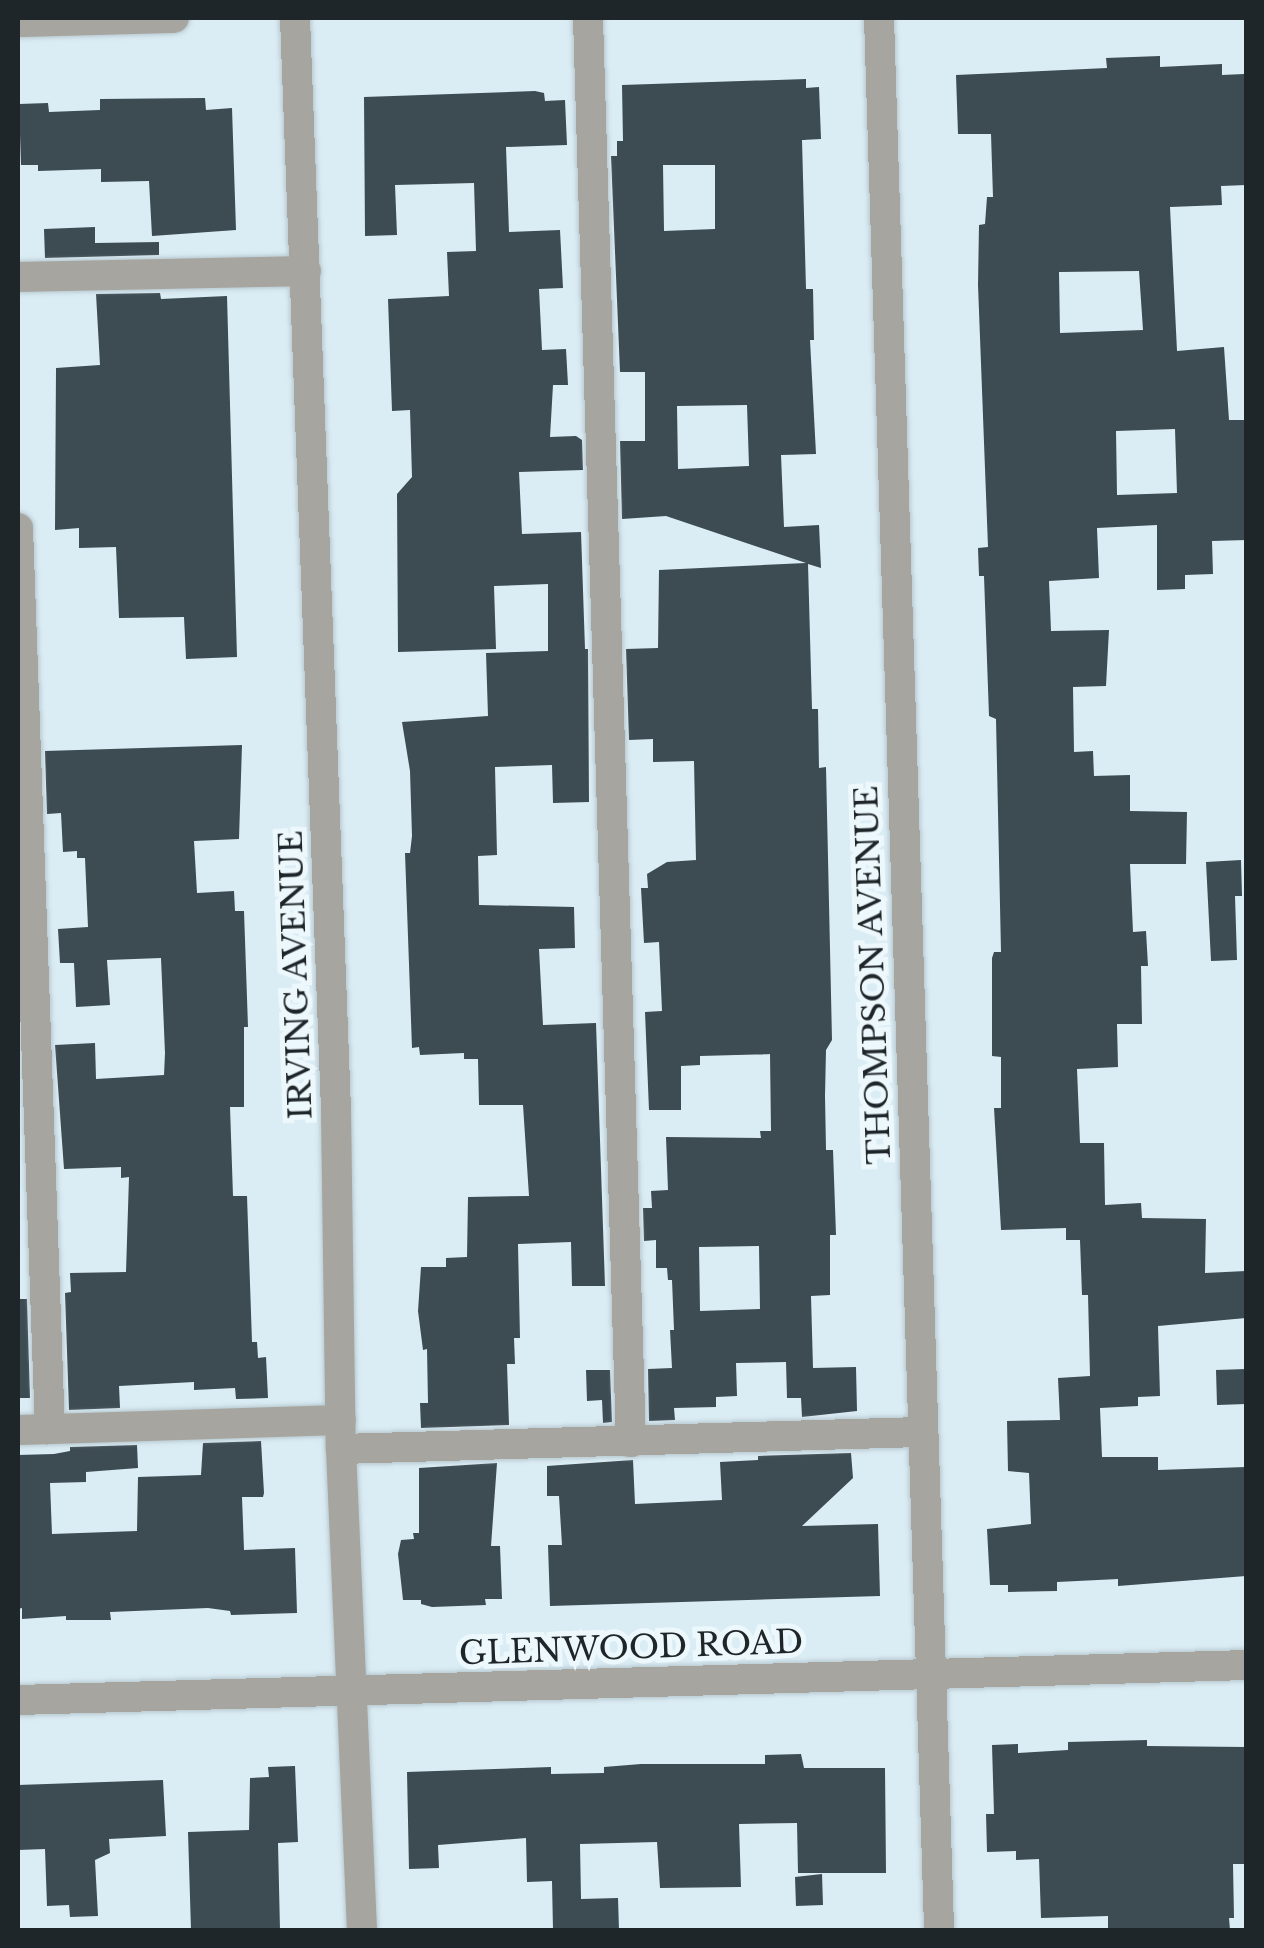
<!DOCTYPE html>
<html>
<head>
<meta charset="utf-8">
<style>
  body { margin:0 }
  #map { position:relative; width:1264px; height:1948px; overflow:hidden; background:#daecf4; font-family:"Libre Baskerville",serif }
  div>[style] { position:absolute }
  .building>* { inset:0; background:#3d4b52 }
  .roads { filter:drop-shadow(0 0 2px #b8c8cf) drop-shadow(0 0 2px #b8c8cf) }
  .minor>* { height:30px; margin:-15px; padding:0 15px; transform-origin:15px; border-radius:15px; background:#a6a59f }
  span { translate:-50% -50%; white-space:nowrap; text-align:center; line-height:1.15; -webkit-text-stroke:10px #edf8fd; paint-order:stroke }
  .street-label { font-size:32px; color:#1f2629 }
  .frame { position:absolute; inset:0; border:20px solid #1f2629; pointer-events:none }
</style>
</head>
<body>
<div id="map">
  <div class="building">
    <i style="clip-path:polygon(evenodd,1160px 56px,1160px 67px,1222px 64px,1222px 75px,1244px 74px,1246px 185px,1221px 186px,1222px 205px,1170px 207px,1177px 351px,1224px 347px,1229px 420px,1244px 420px,1246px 540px,1212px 541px,1213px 574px,1185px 575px,1185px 589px,1157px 590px,1157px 525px,1097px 528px,1099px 578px,1049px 581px,1051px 631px,1109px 630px,1106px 686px,1073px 687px,1074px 752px,1093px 751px,1094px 776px,1130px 775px,1130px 811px,1187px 812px,1186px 864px,1130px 864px,1133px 932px,1146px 931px,1148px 966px,1141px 966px,1142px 1024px,1117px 1024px,1118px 1067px,1077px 1069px,1080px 1143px,1104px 1143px,1105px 1205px,1141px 1203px,1142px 1218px,1206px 1219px,1205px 1273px,1246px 1271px,1246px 1318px,1158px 1326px,1160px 1396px,1138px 1397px,1138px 1406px,1100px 1408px,1102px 1457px,1158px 1457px,1158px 1470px,1246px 1467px,1246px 1576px,1118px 1586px,1118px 1579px,1057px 1582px,1057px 1591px,1008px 1592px,1008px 1585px,990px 1585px,987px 1529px,1031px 1524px,1029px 1473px,1008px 1471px,1007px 1421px,1060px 1420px,1058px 1378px,1090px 1376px,1088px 1295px,1082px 1295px,1080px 1240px,1066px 1240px,1066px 1228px,1001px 1230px,994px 1108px,1001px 1108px,1001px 1057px,992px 1056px,992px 958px,994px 952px,1001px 952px,996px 719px,989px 716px,984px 576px,979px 576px,978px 548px,988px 547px,978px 285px,979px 225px,985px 224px,987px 197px,993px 197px,991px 134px,958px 134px,956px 75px,1107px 68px,1106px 58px,1160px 56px,1139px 271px,1143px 330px,1060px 333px,1059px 272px,1139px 271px,1160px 56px,1175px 429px,1177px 493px,1117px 495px,1116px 431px,1175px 429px)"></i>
    <i style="clip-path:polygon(evenodd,806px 79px,806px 88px,819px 87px,821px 139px,802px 140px,806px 289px,813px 289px,814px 340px,810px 340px,816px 454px,781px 455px,784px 527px,819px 525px,821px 568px,808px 564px,812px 709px,818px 709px,819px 768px,826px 767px,832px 1040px,826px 1050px,825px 1096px,826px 1150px,833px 1150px,836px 1235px,830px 1235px,830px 1295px,811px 1296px,813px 1368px,856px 1367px,857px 1411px,802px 1417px,801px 1398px,787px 1398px,786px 1362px,736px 1363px,737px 1396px,716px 1397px,716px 1407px,674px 1408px,675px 1420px,649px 1421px,648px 1369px,672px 1368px,670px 1330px,674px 1330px,672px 1280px,668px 1280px,667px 1268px,656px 1268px,656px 1240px,644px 1241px,643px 1208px,652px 1208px,651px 1191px,668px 1190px,666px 1137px,761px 1138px,760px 1131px,771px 1131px,770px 1054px,700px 1056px,700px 1065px,681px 1066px,681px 1110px,649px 1110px,645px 1012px,662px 1011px,659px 942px,644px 943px,641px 888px,648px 888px,647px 874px,667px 862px,696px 860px,694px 761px,653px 762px,653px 739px,629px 740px,626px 649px,658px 648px,659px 570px,806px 563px,666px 516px,622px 519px,620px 441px,645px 441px,645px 372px,620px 372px,611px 156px,617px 156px,617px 141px,623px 141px,622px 85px,806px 79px,663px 165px,715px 165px,715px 229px,664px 231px,663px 165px,806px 79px,747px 405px,749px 466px,678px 469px,677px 406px,747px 405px,806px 79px,759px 1246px,760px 1309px,700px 1311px,699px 1247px,759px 1246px)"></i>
    <i style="clip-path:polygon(535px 91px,544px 93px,545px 101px,565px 100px,567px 145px,506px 147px,509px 232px,560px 230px,563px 288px,539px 289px,542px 350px,566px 349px,568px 385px,553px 385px,550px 437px,576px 436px,582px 440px,583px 470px,519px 472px,522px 534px,581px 532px,585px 649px,588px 649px,589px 802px,553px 803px,552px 765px,495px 767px,497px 855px,478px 856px,479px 905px,574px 907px,575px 948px,539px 949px,543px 1025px,596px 1023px,605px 1286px,572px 1286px,571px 1242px,518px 1244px,520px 1338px,514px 1338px,515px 1364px,507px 1364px,509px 1425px,421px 1428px,420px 1403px,428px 1403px,427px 1349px,423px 1350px,418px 1311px,421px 1267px,446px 1267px,446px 1258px,467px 1257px,468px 1197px,529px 1196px,523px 1105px,479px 1105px,478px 1059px,464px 1059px,464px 1053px,420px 1055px,419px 1047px,412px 1048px,405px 853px,410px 853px,412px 836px,410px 771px,402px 722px,488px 716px,486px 653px,548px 651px,548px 584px,494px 586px,496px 649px,398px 652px,397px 494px,412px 477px,410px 410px,392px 411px,388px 299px,449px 296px,447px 252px,476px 251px,474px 183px,395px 185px,397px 235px,365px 236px,364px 97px)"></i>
    <i style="clip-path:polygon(205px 98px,206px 110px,232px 108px,236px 230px,152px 236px,149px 181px,101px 182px,101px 169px,38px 171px,38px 165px,21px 165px,19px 104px,48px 103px,49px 112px,100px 110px,100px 99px)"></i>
    <i style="clip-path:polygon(95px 227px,95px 243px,159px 242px,159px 255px,45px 258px,44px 229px)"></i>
    <i style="clip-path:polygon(160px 293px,161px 299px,227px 296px,237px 657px,186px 659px,184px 617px,119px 618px,116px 547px,79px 548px,79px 528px,55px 530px,56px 368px,100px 365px,96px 294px)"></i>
    <i style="clip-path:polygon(242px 745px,239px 839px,194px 841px,197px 893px,234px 891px,235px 911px,244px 911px,248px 1027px,244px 1027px,244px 1107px,230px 1107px,233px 1196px,247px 1196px,252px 1342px,257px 1342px,258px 1358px,266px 1357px,268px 1398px,236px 1399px,235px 1388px,194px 1390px,194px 1382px,119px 1386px,120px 1408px,69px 1410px,65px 1293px,71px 1292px,70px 1273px,126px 1272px,129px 1177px,121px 1178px,121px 1167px,64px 1169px,55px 1045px,95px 1043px,96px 1079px,164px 1075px,165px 1053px,161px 958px,107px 960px,110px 1005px,76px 1007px,74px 963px,60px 963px,58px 929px,88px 927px,85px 858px,77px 858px,77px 851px,63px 852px,61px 813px,47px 814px,45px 751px)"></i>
    <i style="clip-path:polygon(1241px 860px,1242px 896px,1235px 896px,1237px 960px,1211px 961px,1206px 862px)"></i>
    <i style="clip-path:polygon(18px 1299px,27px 1299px,30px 1398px,18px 1398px)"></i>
    <i style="clip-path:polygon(1246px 1369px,1246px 1404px,1217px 1405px,1216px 1370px)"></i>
    <i style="clip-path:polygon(586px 1370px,610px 1370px,612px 1422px,603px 1423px,602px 1400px,587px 1401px)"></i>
    <i style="clip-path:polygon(261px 1441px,264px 1493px,263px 1497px,242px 1497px,244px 1550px,295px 1548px,297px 1613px,231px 1615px,230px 1611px,208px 1608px,110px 1612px,111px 1620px,66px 1620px,66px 1616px,22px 1619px,22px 1608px,18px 1609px,18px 1455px,54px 1454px,70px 1451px,70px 1447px,137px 1445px,138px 1468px,86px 1472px,86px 1482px,50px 1483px,52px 1534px,137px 1531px,138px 1477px,201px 1475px,203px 1443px)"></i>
    <i style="clip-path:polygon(851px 1453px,853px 1478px,802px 1526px,878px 1524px,880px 1596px,550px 1606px,548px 1545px,562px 1545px,559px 1496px,547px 1496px,547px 1466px,633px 1460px,635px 1504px,722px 1500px,720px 1462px,758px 1460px,758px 1456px)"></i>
    <i style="clip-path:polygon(497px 1463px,491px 1546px,500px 1546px,502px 1599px,485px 1599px,486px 1605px,432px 1607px,421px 1604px,421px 1600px,403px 1600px,398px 1554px,401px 1540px,414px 1539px,413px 1533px,419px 1533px,419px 1468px)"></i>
    <i style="clip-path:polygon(1147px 1740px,1147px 1746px,1246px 1747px,1246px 1864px,1233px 1864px,1234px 1918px,1229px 1918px,1230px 1930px,1108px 1930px,1108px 1916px,1041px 1918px,1039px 1859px,1016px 1860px,1016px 1851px,987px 1852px,986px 1814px,994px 1814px,992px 1745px,1018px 1744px,1018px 1753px,1068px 1750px,1068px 1742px)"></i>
    <i style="clip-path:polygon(801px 1754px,804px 1768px,885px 1768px,886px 1873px,798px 1873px,797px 1823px,739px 1824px,741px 1887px,660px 1888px,657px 1842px,580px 1844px,581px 1899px,618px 1898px,619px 1930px,553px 1930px,552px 1881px,527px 1882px,526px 1838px,438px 1845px,439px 1868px,409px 1869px,407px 1772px,551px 1767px,551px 1774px,604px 1773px,604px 1767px,641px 1764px,765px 1764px,765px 1755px)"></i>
    <i style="clip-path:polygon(295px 1766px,298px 1842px,278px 1843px,280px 1930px,191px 1930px,188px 1832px,249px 1830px,250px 1778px,269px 1777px,268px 1767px)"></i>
    <i style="clip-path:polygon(163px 1780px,166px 1836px,109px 1839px,110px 1853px,95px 1860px,98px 1916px,70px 1917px,69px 1905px,47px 1906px,45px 1849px,18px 1850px,18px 1785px)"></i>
    <i style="clip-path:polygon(822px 1874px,823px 1905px,796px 1906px,795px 1877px)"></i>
  </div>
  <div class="roads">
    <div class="minor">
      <i style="left:295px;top:18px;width:1094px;rotate:87.85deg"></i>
      <i style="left:336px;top:1111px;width:338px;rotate:89.2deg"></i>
      <i style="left:341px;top:1449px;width:481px;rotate:87.5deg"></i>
      <i style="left:588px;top:18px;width:1425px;rotate:88.27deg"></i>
      <i style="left:879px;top:18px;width:1913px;rotate:88.2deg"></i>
      <i style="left:18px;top:22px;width:156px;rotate:-1.5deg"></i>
      <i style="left:18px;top:277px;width:288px;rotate:-1.2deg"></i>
      <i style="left:18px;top:528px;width:902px;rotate:87.97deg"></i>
      <i style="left:18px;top:1430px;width:323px;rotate:-1.8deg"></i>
      <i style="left:341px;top:1449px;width:581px;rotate:-1.68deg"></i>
      <i style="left:18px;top:1700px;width:1228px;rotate:-1.63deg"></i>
    </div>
  </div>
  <div class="street-label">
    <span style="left:296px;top:975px;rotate:-92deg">IRVING AVENUE</span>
    <span style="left:873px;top:975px;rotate:-92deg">THOMPSON AVENUE</span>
    <span style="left:631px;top:1648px;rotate:-2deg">GLENWOOD ROAD</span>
  </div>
  <div class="frame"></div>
</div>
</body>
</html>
